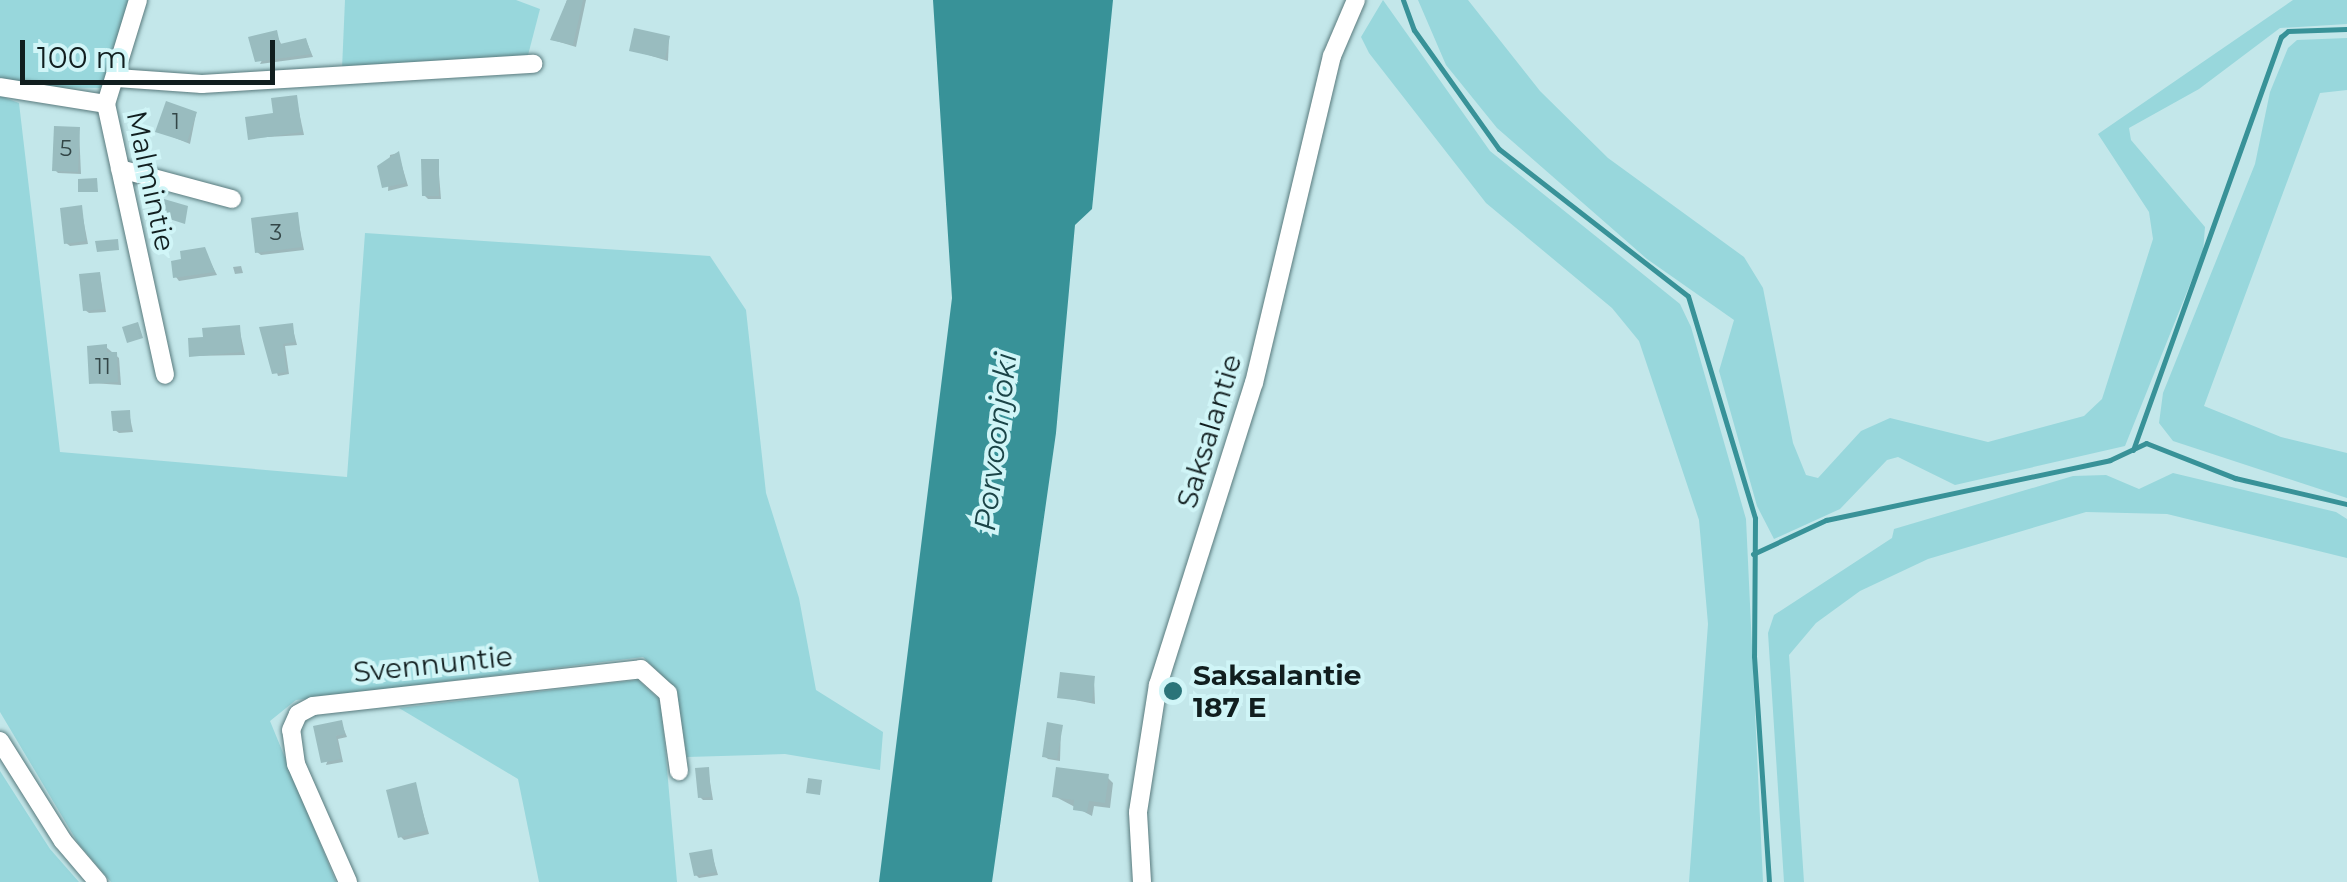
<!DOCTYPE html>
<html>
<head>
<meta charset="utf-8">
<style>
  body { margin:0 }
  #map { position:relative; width:2347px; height:882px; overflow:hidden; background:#c3e7ea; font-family:Montserrat,sans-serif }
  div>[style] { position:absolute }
  .green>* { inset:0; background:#98d7dc }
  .water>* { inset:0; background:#389298 }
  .shadow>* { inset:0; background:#0003 }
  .stream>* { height:5px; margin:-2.5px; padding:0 2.5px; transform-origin:2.5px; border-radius:2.5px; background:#389298 }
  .building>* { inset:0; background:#99bcbf }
  .roads { filter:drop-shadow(0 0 2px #597a7d) drop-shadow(0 0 2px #597a7d) }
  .minor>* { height:18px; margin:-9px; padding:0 9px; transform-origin:9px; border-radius:9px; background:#fff }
  .dots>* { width:28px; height:28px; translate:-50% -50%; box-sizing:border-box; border:5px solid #d0f5f7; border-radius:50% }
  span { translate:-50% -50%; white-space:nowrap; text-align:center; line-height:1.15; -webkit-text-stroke:8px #d0f5f7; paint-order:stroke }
  .number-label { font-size:22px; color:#334647 }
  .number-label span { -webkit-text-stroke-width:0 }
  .street-label { font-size:28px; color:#111e1f }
  .poi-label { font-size:28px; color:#111e1f; font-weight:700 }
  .left { translate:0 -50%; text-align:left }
  .water-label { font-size:30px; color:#1b4447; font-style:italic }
  .scale { position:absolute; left:20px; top:40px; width:255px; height:45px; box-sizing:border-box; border:5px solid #111e1f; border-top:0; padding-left:12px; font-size:30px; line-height:35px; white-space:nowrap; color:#111e1f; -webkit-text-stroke:8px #d0f5f7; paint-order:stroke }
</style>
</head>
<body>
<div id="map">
  <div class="green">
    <i style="clip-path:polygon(0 0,130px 0,102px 88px,30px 87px,0 78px)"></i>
    <i style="clip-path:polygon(345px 0,516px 0,540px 9px,527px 59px,342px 69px)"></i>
    <i style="clip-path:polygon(1383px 0,1490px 151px,1680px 304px,1691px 327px,1746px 519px,1763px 882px,1689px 882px,1708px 624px,1699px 520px,1639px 341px,1612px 308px,1486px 203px,1369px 53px,1361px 37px)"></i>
    <i style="clip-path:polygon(1418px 0,1468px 0,1540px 91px,1608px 158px,1744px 257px,1763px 288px,1793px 443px,1806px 475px,1818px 478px,1861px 431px,1890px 418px,1988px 442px,2084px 416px,2102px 399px,2153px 239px,2149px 212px,2098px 134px,2293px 0,2347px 0,2347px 24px,2280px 28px,2199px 89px,2129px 128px,2131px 140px,2205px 227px,2203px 252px,2125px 446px,1955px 485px,1898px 457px,1887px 460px,1840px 509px,1774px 539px,1757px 506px,1719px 371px,1734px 320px,1647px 259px,1497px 128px,1446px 65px)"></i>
    <i style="clip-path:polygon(2347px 38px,2347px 90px,2320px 93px,2204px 406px,2281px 437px,2347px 453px,2347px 498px,2173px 441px,2159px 423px,2163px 393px,2255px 164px,2270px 92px,2288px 48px,2297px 40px)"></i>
    <i style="clip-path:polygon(0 96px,19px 103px,60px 452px,347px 477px,365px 233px,710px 256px,746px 310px,766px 493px,799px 598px,816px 690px,883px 732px,880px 770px,785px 754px,687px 757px,676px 689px,643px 657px,296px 700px,270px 721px,336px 882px,111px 882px,78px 843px,0 712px)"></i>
    <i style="clip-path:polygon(2173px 473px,2336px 512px,2347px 519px,2347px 558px,2167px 514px,2086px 512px,1928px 559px,1860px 591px,1816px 623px,1789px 655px,1804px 882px,1784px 882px,1768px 633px,1774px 615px,1892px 538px,1894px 529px,2073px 476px,2106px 475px,2139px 489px)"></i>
    <i style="clip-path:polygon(638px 680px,661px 701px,677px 882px,539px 882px,518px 779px,399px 708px)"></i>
    <i style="clip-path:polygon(0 771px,50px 849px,79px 882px,0 882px)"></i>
  </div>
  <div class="water">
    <i style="clip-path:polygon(933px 0,1113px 0,1092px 209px,1075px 225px,1056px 433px,992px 882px,879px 882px,952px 298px)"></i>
  </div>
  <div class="shadow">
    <i style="clip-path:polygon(567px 0,586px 0,576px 47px,553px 40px)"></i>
    <i style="clip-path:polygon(276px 33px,282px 46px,306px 40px,313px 57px,260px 64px)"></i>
    <i style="clip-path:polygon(669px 39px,668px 61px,632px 50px)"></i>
    <i style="clip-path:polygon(296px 98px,304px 135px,250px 138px,276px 115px)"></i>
    <i style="clip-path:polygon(196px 114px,190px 144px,158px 131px)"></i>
    <i style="clip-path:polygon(79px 130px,81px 174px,58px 173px,55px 170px)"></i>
    <i style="clip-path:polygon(398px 153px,408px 186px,388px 191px,390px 155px)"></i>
    <i style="clip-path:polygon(438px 162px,441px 199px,428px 199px,424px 195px)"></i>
    <i style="clip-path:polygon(81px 208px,88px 244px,70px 246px,66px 243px)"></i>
    <i style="clip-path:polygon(297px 215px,304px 250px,261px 255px,257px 252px)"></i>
    <i style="clip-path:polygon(204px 250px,217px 275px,179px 281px,176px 277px)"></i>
    <i style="clip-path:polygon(241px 266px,243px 273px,235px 274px,233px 267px)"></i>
    <i style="clip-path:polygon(100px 274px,106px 312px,89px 313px,85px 310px)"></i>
    <i style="clip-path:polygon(292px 326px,297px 345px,285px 346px,289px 374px,278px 376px,263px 329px)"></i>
    <i style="clip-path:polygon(239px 327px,245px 355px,192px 356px)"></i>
    <i style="clip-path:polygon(106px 347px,119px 358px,121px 385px,92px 383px)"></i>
    <i style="clip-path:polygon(129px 413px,133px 432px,119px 433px,115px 430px)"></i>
    <i style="clip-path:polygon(1094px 679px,1095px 704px,1060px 697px)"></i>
    <i style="clip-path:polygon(341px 722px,347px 737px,338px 739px,343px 762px,326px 765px)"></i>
    <i style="clip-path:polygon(1061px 727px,1060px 761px,1048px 759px,1044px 756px)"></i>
    <i style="clip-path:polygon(708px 770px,713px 800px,703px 800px,700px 797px)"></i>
    <i style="clip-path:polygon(1107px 777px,1113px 783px,1110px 808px,1094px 806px,1092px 816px,1054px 796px)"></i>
    <i style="clip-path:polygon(415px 785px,429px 834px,404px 840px,400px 836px)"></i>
    <i style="clip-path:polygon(711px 852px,718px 875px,699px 878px,696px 875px)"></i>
  </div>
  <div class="stream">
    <i style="left:1403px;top:0;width:32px;rotate:70deg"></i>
    <i style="left:1414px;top:30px;width:146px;rotate:54.5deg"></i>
    <i style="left:1499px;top:149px;width:239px;rotate:37.9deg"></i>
    <i style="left:1688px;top:296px;width:232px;rotate:73.2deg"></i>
    <i style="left:1755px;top:518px;width:138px;rotate:90.4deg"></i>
    <i style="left:1754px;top:656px;width:226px;rotate:86.2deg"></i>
    <i style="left:2133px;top:450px;width:439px;rotate:-70.3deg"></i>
    <i style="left:2281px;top:37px;width:9px;rotate:-41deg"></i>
    <i style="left:2288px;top:31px;width:59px;rotate:-1.9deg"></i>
    <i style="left:1753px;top:554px;width:81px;rotate:-25deg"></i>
    <i style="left:1826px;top:520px;width:290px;rotate:-11.9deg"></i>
    <i style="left:2110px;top:460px;width:40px;rotate:-25deg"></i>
    <i style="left:2146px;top:443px;width:96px;rotate:21.5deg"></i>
    <i style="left:2235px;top:478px;width:115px;rotate:13.1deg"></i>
  </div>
  <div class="building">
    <i style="clip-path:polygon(567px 0,583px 0,573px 45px,550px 40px)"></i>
    <i style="clip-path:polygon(634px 28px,670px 36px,665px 59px,629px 51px)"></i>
    <i style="clip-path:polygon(277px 30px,280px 44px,306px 38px,311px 54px,255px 62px,248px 37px)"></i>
    <i style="clip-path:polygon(297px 95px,302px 132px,248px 140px,245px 117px,273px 113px,271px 98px)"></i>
    <i style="clip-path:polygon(166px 101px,197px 112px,187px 142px,155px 132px)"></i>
    <i style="clip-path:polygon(54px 126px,80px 127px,78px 172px,52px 171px)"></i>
    <i style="clip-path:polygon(399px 151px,406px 183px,382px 188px,377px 166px)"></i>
    <i style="clip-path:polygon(421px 159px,439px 159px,439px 196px,422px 196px)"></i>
    <i style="clip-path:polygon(97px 178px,98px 192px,78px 192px,78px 179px)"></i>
    <i style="clip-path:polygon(164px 199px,188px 206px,185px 224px,160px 216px)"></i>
    <i style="clip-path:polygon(82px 205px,86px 241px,64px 244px,60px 208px)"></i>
    <i style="clip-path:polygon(298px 212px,302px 247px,255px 253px,251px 218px)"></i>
    <i style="clip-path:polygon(118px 239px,119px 250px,97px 252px,95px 241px)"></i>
    <i style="clip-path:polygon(205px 247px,215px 272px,173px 278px,171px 261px,181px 259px,180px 251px)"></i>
    <i style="clip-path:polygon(100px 272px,104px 309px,83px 311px,79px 274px)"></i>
    <i style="clip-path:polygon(138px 322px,143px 338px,127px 343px,122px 327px)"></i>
    <i style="clip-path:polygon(293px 323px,295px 342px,283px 344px,287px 372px,272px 374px,259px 327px)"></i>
    <i style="clip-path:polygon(240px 325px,242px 352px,189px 357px,188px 338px,203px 337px,202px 328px)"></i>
    <i style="clip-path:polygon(107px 344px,107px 352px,117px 352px,118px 382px,89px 384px,87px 346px)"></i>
    <i style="clip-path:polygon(130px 410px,131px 430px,113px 431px,111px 411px)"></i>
    <i style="clip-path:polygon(1060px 672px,1095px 676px,1092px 702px,1057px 698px)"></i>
    <i style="clip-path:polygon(342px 720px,345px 734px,336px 736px,341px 759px,321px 763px,313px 726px)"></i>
    <i style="clip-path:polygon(1047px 722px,1063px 725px,1057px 759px,1042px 757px)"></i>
    <i style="clip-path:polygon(709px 767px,711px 797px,698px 798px,695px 768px)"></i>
    <i style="clip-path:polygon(1056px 767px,1109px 774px,1105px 803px,1089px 801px,1087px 812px,1073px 810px,1074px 800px,1052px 797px)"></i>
    <i style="clip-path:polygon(808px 778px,822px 780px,820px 795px,806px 793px)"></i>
    <i style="clip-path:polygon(416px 782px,427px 830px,398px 838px,386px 790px)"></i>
    <i style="clip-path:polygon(712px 849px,716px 872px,694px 876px,689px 853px)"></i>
  </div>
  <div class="roads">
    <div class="minor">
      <i style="left:138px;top:0;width:109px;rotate:107.1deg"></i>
      <i style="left:106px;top:104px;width:277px;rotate:77.7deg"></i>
      <i style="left:117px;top:78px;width:85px;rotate:4deg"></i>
      <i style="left:202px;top:84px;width:332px;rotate:-3.5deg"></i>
      <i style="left:0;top:87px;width:107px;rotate:9.1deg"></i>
      <i style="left:120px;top:169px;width:116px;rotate:15deg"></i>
      <i style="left:0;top:741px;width:118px;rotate:57.8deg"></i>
      <i style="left:63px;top:841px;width:54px;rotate:49.5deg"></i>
      <i style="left:348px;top:882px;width:129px;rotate:-113.8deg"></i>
      <i style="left:296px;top:764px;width:34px;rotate:-98deg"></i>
      <i style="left:291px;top:730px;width:17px;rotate:-66deg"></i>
      <i style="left:298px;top:714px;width:17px;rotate:-28deg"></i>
      <i style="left:313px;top:706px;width:330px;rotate:-6.4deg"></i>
      <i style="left:641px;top:669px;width:36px;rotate:42deg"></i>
      <i style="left:668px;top:693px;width:79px;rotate:82deg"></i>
      <i style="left:1142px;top:882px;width:70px;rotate:-93.3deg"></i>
      <i style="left:1138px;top:812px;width:129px;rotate:-81.1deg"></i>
      <i style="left:1158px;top:685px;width:317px;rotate:-72.4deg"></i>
      <i style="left:1254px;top:383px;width:336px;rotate:-76.6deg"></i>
      <i style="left:1332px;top:56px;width:61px;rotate:-66.8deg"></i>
    </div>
  </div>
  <div class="dots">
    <i style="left:1173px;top:691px;background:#2a7479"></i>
  </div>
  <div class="number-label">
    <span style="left:176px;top:122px">1</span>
    <span style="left:66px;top:149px">5</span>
    <span style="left:276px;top:233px">3</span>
    <span style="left:103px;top:367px">11</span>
  </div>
  <div class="street-label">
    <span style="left:151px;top:181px;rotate:78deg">Malmintie</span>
    <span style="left:1209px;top:431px;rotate:-73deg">Saksalantie</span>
    <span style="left:433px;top:664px;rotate:-6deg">Svennuntie</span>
  </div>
  <div class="poi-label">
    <span class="left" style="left:1193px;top:691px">Saksalantie<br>187 E</span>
  </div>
  <div class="water-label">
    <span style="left:996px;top:442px;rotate:-83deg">Porvoonjoki</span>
  </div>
  <div class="scale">100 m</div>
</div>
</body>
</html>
